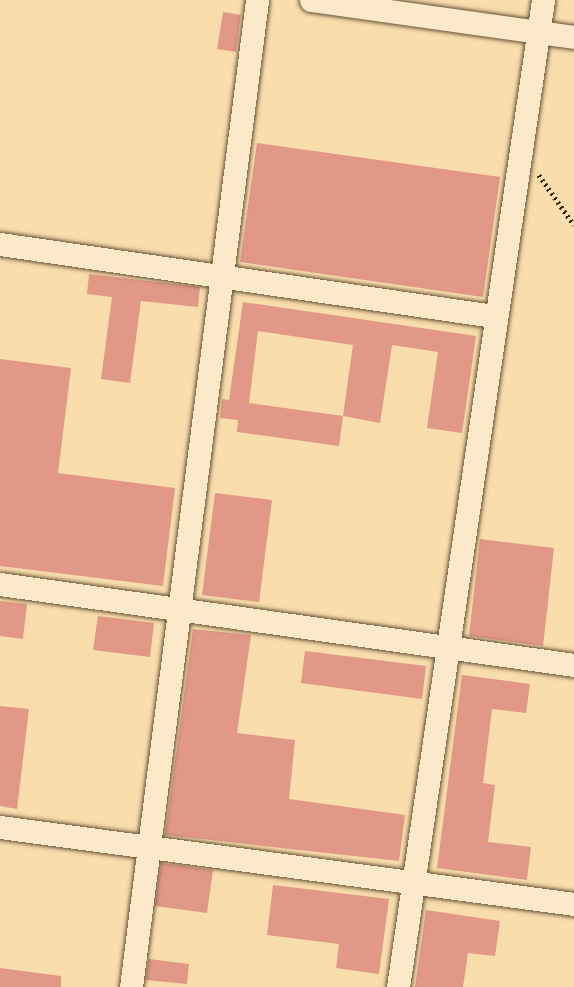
<!DOCTYPE html>
<html>
<head>
<meta charset="utf-8">
<style>
  body { margin:0 }
  #map { position:relative; width:574px; height:987px; overflow:hidden; background:#f9ddad; font-family:"Libre Caslon Text",serif }
  div>[style] { position:absolute }
  .building>* { inset:0; background:#e19886 }
  .path>* { height:4.5px; margin-top:-2.25px; transform-origin:0; background:repeating-linear-gradient(90deg,#38240f 0 2px,transparent 0 5.5px) }
  .roads { filter:drop-shadow(0 0 2px #685236) drop-shadow(0 0 2px #685236) }
  .street>* { height:23px; margin:-11.5px; padding:0 11.5px; transform-origin:11.5px; border-radius:11.5px; background:#fbe9ca }
  span { translate:-50% -50%; white-space:nowrap; text-align:center; line-height:1.15; -webkit-text-stroke:5px #fbe9ca; paint-order:stroke }
</style>
</head>
<body>
<div id="map">
  <div class="building">
    <i style="clip-path:polygon(223px 12px,241px 15px,236px 52px,217px 49px)"></i>
    <i style="clip-path:polygon(257px 143px,500px 177px,483px 297px,240px 262px)"></i>
    <i style="clip-path:polygon(89px 274px,200px 287px,198px 307px,141px 301px,130px 383px,101px 379px,112px 297px,87px 294px)"></i>
    <i style="clip-path:polygon(evenodd,243px 302px,476px 336px,462px 433px,427px 428px,438px 352px,392px 345px,380px 423px,343px 416px,339px 446px,237px 432px,238px 420px,220px 418px,222px 399px,229px 400px,243px 302px,258px 331px,353px 345px,343px 416px,249px 403px,258px 331px)"></i>
    <i style="clip-path:polygon(0 359px,71px 368px,58px 473px,175px 488px,163px 586px,0 566px)"></i>
    <i style="clip-path:polygon(215px 493px,272px 500px,259px 602px,202px 595px)"></i>
    <i style="clip-path:polygon(480px 539px,554px 548px,543px 646px,469px 636px)"></i>
    <i style="clip-path:polygon(0 601px,27px 604px,23px 639px,0 636px)"></i>
    <i style="clip-path:polygon(98px 616px,154px 623px,150px 657px,93px 650px)"></i>
    <i style="clip-path:polygon(193px 629px,251px 635px,237px 733px,295px 740px,289px 799px,405px 815px,399px 861px,165px 835px)"></i>
    <i style="clip-path:polygon(305px 651px,426px 666px,422px 699px,301px 683px)"></i>
    <i style="clip-path:polygon(462px 675px,530px 684px,526px 713px,492px 709px,483px 783px,495px 785px,488px 842px,531px 847px,527px 880px,437px 868px)"></i>
    <i style="clip-path:polygon(0 706px,29px 709px,17px 809px,0 806px)"></i>
    <i style="clip-path:polygon(161px 863px,213px 870px,207px 913px,155px 906px)"></i>
    <i style="clip-path:polygon(273px 885px,389px 899px,379px 974px,336px 968px,339px 944px,267px 935px)"></i>
    <i style="clip-path:polygon(426px 910px,500px 921px,495px 956px,468px 953px,463px 987px,415px 987px)"></i>
    <i style="clip-path:polygon(149px 959px,189px 964px,187px 984px,146px 980px)"></i>
    <i style="clip-path:polygon(0 968px,61px 976px,61px 987px,0 987px)"></i>
  </div>
  <div class="path">
    <i style="left:539px;top:175px;width:61px;rotate:55deg"></i>
  </div>
  <div class="roads">
    <div class="street">
      <i style="left:311px;top:0;width:266px;rotate:8deg"></i>
      <i style="left:0;top:244px;width:499px;rotate:8.3deg"></i>
      <i style="left:0;top:584px;width:580px;rotate:8.03deg"></i>
      <i style="left:0;top:827px;width:579px;rotate:7.64deg"></i>
      <i style="left:131px;top:987px;width:995px;rotate:-82.72deg"></i>
      <i style="left:398px;top:987px;width:998px;rotate:-81.64deg"></i>
    </div>
  </div>
</div>
</body>
</html>
